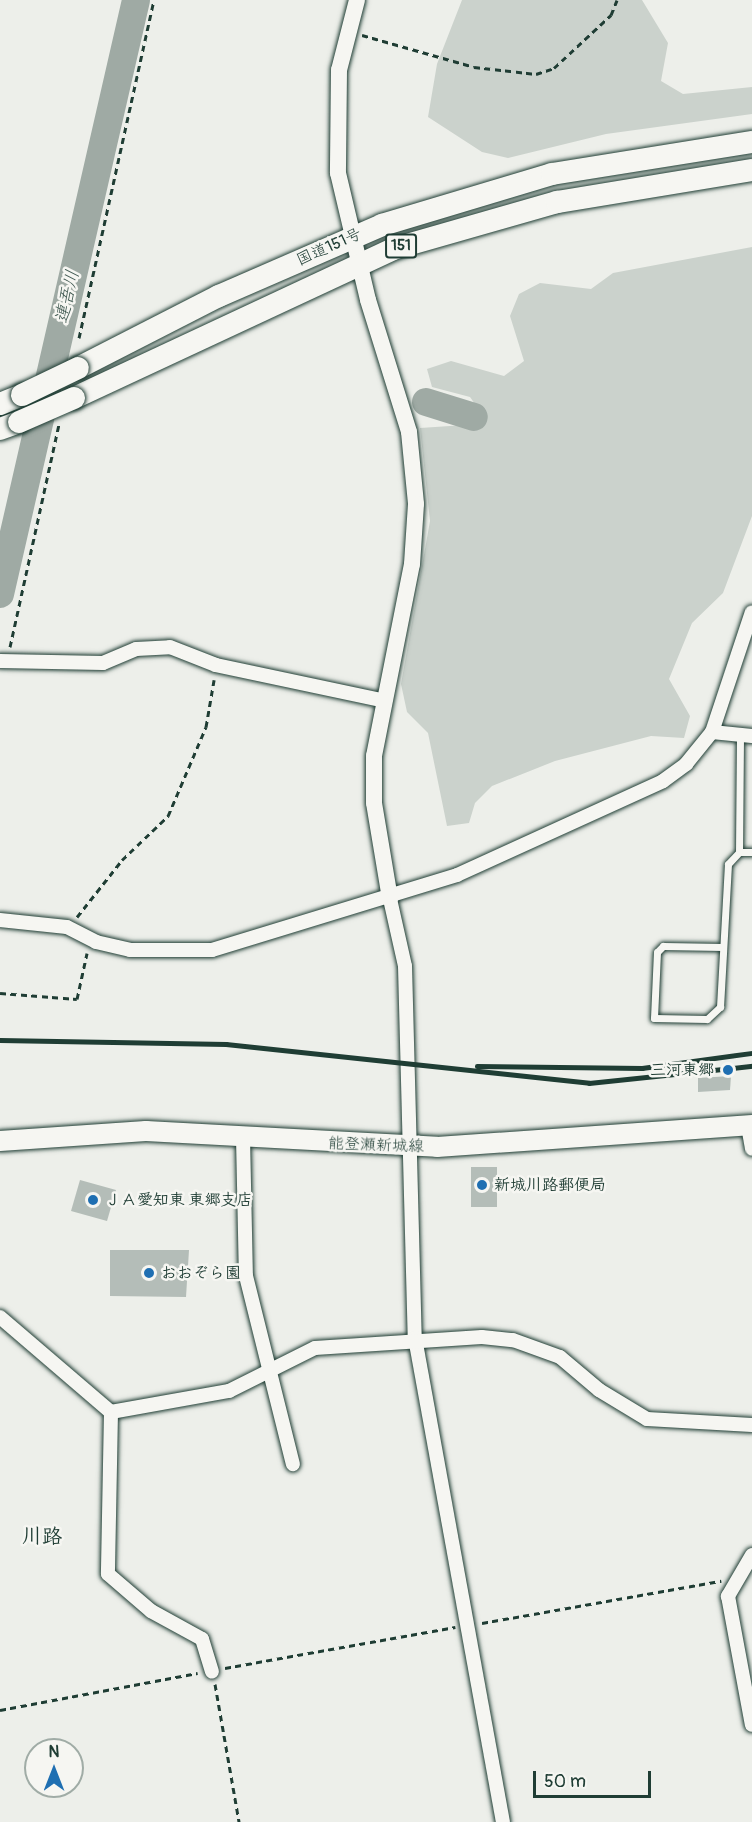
<!DOCTYPE html>
<html>
<head>
<meta charset="utf-8">
<style>
  body { margin:0 }
  #map { position:relative; width:752px; height:1822px; overflow:hidden; background:#edefea; font-family:Pangolin,"Klee One",sans-serif }
  div>[style] { position:absolute }
  .green>* { inset:0; background:#cbd2cc }
  .river>* { height:28px; margin:-14px; padding:0 14px; transform-origin:14px; border-radius:14px; background:#9faaa4 }
  .building>* { inset:0; background:#b4bdb8 }
  .path>* { height:3px; margin-top:-1.5px; transform-origin:0; background:repeating-linear-gradient(90deg,#1f3d34 0 6px,transparent 0 10.5px) }
  .roads { filter:drop-shadow(0 0 2px #1f3d34) drop-shadow(0 0 2px #1f3d34) }
  .service>* { height:7px; margin:-3.5px; padding:0 3.5px; transform-origin:3.5px; border-radius:3.5px; background:#f6f6f2 }
  .minor>* { height:14px; margin:-7px; padding:0 7px; transform-origin:7px; border-radius:7px; background:#f6f6f2 }
  .tertiary>* { height:16px; margin:-8px; padding:0 8px; transform-origin:8px; border-radius:8px; background:#f6f6f2 }
  .secondary>* { height:20px; margin:-10px; padding:0 10px; transform-origin:10px; border-radius:10px; background:#f6f6f2 }
  .trunk>* { height:22px; margin:-11px; padding:0 11px; transform-origin:11px; border-radius:11px; background:#f6f6f2 }
  .rail>* { height:4.5px; margin:-2.25px; padding:0 2.25px; transform-origin:2.25px; border-radius:2.25px; background:#1f3d34 }
  .bridges { filter:drop-shadow(0 0 2px #1f3d34) drop-shadow(0 0 2px #1f3d34) }
  .trunk-bridge>* { height:22px; margin:-11px; padding:0 11px; transform-origin:11px; border-radius:11px; background:#f6f6f2 }
  .dots>* { width:16px; height:16px; translate:-50% -50%; box-sizing:border-box; border:3px solid #f6f6f2; border-radius:50% }
  span { translate:-50% -50%; white-space:nowrap; text-align:center; line-height:1.15; -webkit-text-stroke:5px #f6f6f2; paint-order:stroke }
  .shield-label span { padding:2px 4px; background:#f6f6f2; border:2px solid; border-radius:4px; -webkit-text-stroke-width:0 }
  .shield-label { font-size:15px; color:#1f3d34; font-weight:700 }
  .street-label { font-size:16px; color:#1f3d34 }
  .poi-label { font-size:16px; color:#1f3d34; font-weight:700 }
  .right { translate:-100% -50%; text-align:right }
  .left { translate:0 -50%; text-align:left }
  .water-label { font-size:18px; color:#3f5850; font-style:italic }
  .quarter-label { font-size:20px; color:#1f3d34; font-weight:700 }
  .north { position:absolute; left:24px; top:1738px; width:60px; height:60px; box-sizing:border-box; background:#f6f6f2; border:2px solid #a0aca6; border-radius:50%; rotate:0deg; font-size:16px; font-weight:700; line-height:24px; text-align:center; color:#1f3d34 }
  .north::after { content:''; display:block; margin:auto; width:21px; height:27px; background:#1f6fb2; clip-path:polygon(50% 0,100% 100%,50% 72%,0 100%) }
  .scale { position:absolute; left:533px; top:1771px; width:118px; height:27px; box-sizing:border-box; border:3px solid #1f3d34; border-top:0; padding-left:8px; font-size:18px; line-height:21px; white-space:nowrap; color:#1f3d34; -webkit-text-stroke:4px #f6f6f2; paint-order:stroke }
</style>
</head>
<body>
<div id="map">
  <div class="green">
    <i style="clip-path:polygon(462px 0,642px 0,668px 43px,661px 81px,683px 94px,752px 87px,752px 114px,606px 134px,508px 158px,482px 152px,428px 117px,437px 64px)"></i>
    <i style="clip-path:polygon(752px 247px,752px 516px,723px 593px,692px 623px,669px 679px,690px 716px,684px 738px,651px 736px,555px 761px,492px 786px,475px 803px,469px 823px,447px 826px,428px 733px,407px 712px,401px 684px,430px 521px,420px 428px,465px 425px,482px 414px,470px 397px,432px 387px,427px 369px,451px 361px,504px 376px,524px 361px,510px 316px,519px 294px,540px 283px,591px 289px,613px 273px)"></i>
  </div>
  <div class="river">
    <i style="left:426px;top:402px;width:50px;rotate:17.4deg"></i>
    <i style="left:0;top:594px;width:609px;rotate:-77.1deg"></i>
  </div>
  <div class="building">
    <i style="clip-path:polygon(731px 1076px,730px 1090px,698px 1092px,698px 1078px)"></i>
    <i style="clip-path:polygon(471px 1167px,497px 1167px,497px 1207px,471px 1207px)"></i>
    <i style="clip-path:polygon(80px 1180px,116px 1190px,107px 1221px,71px 1211px)"></i>
    <i style="clip-path:polygon(110px 1250px,189px 1250px,186px 1297px,110px 1296px)"></i>
  </div>
  <div class="path">
    <i style="left:362px;top:35px;width:116px;rotate:15.9deg"></i>
    <i style="left:474px;top:67px;width:62px;rotate:6.4deg"></i>
    <i style="left:536px;top:74px;width:19px;rotate:-18deg"></i>
    <i style="left:554px;top:68px;width:78px;rotate:-42.9deg"></i>
    <i style="left:611px;top:15px;width:16px;rotate:-68deg"></i>
    <i style="left:79px;top:338px;width:346px;rotate:-77.5deg"></i>
    <i style="left:10px;top:647px;width:227px;rotate:-77.6deg"></i>
    <i style="left:77px;top:917px;width:73px;rotate:-51.7deg"></i>
    <i style="left:122px;top:860px;width:64px;rotate:-43.7deg"></i>
    <i style="left:168px;top:816px;width:97px;rotate:-66.9deg"></i>
    <i style="left:206px;top:727px;width:48px;rotate:-80.3deg"></i>
    <i style="left:0;top:993px;width:77px;rotate:4.5deg"></i>
    <i style="left:77px;top:999px;width:47px;rotate:-77.7deg"></i>
    <i style="left:482px;top:1623px;width:243px;rotate:-10deg"></i>
    <i style="left:225px;top:1668px;width:234px;rotate:-10.1deg"></i>
    <i style="left:215px;top:1684px;width:140px;rotate:80.1deg"></i>
    <i style="left:0;top:1710px;width:201px;rotate:-10.6deg"></i>
  </div>
  <div class="roads">
    <div class="service">
      <i style="left:739px;top:852px;width:13px"></i>
      <i style="left:723px;top:947px;width:60px;rotate:-179deg"></i>
      <i style="left:663px;top:946px;width:8px;rotate:135deg"></i>
      <i style="left:657px;top:952px;width:66px;rotate:92.6deg"></i>
      <i style="left:654px;top:1018px;width:53px;rotate:1.1deg"></i>
      <i style="left:707px;top:1019px;width:18px;rotate:-43deg"></i>
      <i style="left:720px;top:1007px;width:143px;rotate:-86.8deg"></i>
      <i style="left:728px;top:864px;width:16px;rotate:-47deg"></i>
      <i style="left:739px;top:852px;width:111px;rotate:-89.5deg"></i>
    </div>
    <div class="minor">
      <i style="left:0;top:661px;width:103px;rotate:1.1deg"></i>
      <i style="left:103px;top:663px;width:36px;rotate:-23deg"></i>
      <i style="left:136px;top:649px;width:34px;rotate:-3deg"></i>
      <i style="left:170px;top:647px;width:49px;rotate:21.4deg"></i>
      <i style="left:216px;top:665px;width:173px;rotate:12deg"></i>
      <i style="left:712px;top:732px;width:40px;rotate:5.7deg"></i>
      <i style="left:390px;top:899px;width:69px;rotate:77.4deg"></i>
      <i style="left:405px;top:966px;width:372px;rotate:88.5deg"></i>
      <i style="left:415px;top:1338px;width:492px;rotate:79.7deg"></i>
      <i style="left:0;top:920px;width:67px;rotate:6deg"></i>
      <i style="left:67px;top:927px;width:33px;rotate:27deg"></i>
      <i style="left:96px;top:942px;width:35px;rotate:13deg"></i>
      <i style="left:130px;top:950px;width:82px"></i>
      <i style="left:212px;top:950px;width:256px;rotate:-17deg"></i>
      <i style="left:457px;top:875px;width:226px;rotate:-24.5deg"></i>
      <i style="left:663px;top:781px;width:29px;rotate:-36deg"></i>
      <i style="left:686px;top:764px;width:41px;rotate:-50.9deg"></i>
      <i style="left:712px;top:732px;width:126px;rotate:-71.6deg"></i>
      <i style="left:748px;top:1126px;width:23px;rotate:80deg"></i>
      <i style="left:243px;top:1137px;width:139px;rotate:88.8deg"></i>
      <i style="left:246px;top:1276px;width:194px;rotate:76deg"></i>
      <i style="left:0;top:1317px;width:146px;rotate:40.6deg"></i>
      <i style="left:111px;top:1412px;width:162px;rotate:91.1deg"></i>
      <i style="left:108px;top:1574px;width:57px;rotate:40.7deg"></i>
      <i style="left:151px;top:1611px;width:58px;rotate:28.8deg"></i>
      <i style="left:202px;top:1639px;width:34px;rotate:73deg"></i>
      <i style="left:111px;top:1412px;width:120px;rotate:-10.1deg"></i>
      <i style="left:229px;top:1391px;width:96px;rotate:-26.6deg"></i>
      <i style="left:315px;top:1348px;width:167px;rotate:-3.8deg"></i>
      <i style="left:482px;top:1337px;width:31px;rotate:6deg"></i>
      <i style="left:513px;top:1340px;width:50px;rotate:19.9deg"></i>
      <i style="left:560px;top:1357px;width:51px;rotate:40.2deg"></i>
      <i style="left:599px;top:1390px;width:56px;rotate:31.1deg"></i>
      <i style="left:647px;top:1419px;width:105px;rotate:3.3deg"></i>
      <i style="left:752px;top:1555px;width:48px;rotate:120.3deg"></i>
      <i style="left:728px;top:1596px;width:131px;rotate:79.5deg"></i>
    </div>
    <div class="tertiary">
      <i style="left:357px;top:0;width:72px;rotate:104.4deg"></i>
      <i style="left:339px;top:70px;width:103px;rotate:90.6deg"></i>
      <i style="left:338px;top:173px;width:130px;rotate:76.7deg"></i>
      <i style="left:368px;top:300px;width:138px;rotate:72.7deg"></i>
      <i style="left:409px;top:432px;width:72px;rotate:84.4deg"></i>
      <i style="left:416px;top:504px;width:60px;rotate:93.8deg"></i>
      <i style="left:412px;top:564px;width:196px;rotate:101.2deg"></i>
      <i style="left:374px;top:756px;width:47px;rotate:90deg"></i>
      <i style="left:374px;top:803px;width:97px;rotate:80.5deg"></i>
    </div>
    <div class="secondary">
      <i style="left:0;top:1141px;width:146px;rotate:-3.9deg"></i>
      <i style="left:146px;top:1131px;width:291px;rotate:3.1deg"></i>
      <i style="left:437px;top:1147px;width:316px;rotate:-4deg"></i>
    </div>
    <div class="trunk">
      <i style="left:78px;top:368px;width:158px;rotate:-27.1deg"></i>
      <i style="left:219px;top:296px;width:178px;rotate:-23.5deg"></i>
      <i style="left:382px;top:225px;width:177px;rotate:-16.7deg"></i>
      <i style="left:552px;top:174px;width:203px;rotate:-9.1deg"></i>
      <i style="left:74px;top:398px;width:352px;rotate:-25deg"></i>
      <i style="left:393px;top:249px;width:171px;rotate:-16deg"></i>
      <i style="left:557px;top:202px;width:198px;rotate:-9.3deg"></i>
      <i style="left:0;top:404px;width:24px;rotate:-22deg"></i>
      <i style="left:0;top:429px;width:20px;rotate:-20deg"></i>
    </div>
  </div>
  <div class="rail">
    <i style="left:0;top:1040px;width:226px;rotate:1deg"></i>
    <i style="left:226px;top:1044px;width:365px;rotate:6.1deg"></i>
    <i style="left:589px;top:1083px;width:164px;rotate:-6deg"></i>
    <i style="left:477px;top:1066px;width:165px;rotate:0.7deg"></i>
    <i style="left:642px;top:1068px;width:111px;rotate:-7.8deg"></i>
  </div>
  <div class="bridges">
    <div class="trunk-bridge">
      <i style="left:22px;top:395px;width:62px;rotate:-25.7deg"></i>
      <i style="left:19px;top:422px;width:60px;rotate:-23.6deg"></i>
    </div>
  </div>
  <div class="dots">
    <i style="left:728px;top:1070px;background:#1f6fb2"></i>
    <i style="left:482px;top:1185px;background:#1f6fb2"></i>
    <i style="left:93px;top:1200px;background:#1f6fb2"></i>
    <i style="left:149px;top:1273px;background:#1f6fb2"></i>
  </div>
  <div class="shield-label">
    <span style="left:401px;top:246px">151</span>
  </div>
  <div class="street-label">
    <span style="left:329px;top:247px;rotate:-24deg">国道151号</span>
    <span style="left:376px;top:1145px;rotate:2deg">能登瀬新城線</span>
  </div>
  <div class="poi-label">
    <span class="right" style="left:714px;top:1070px">三河東郷</span>
    <span class="left" style="left:494px;top:1185px">新城川路郵便局</span>
    <span class="left" style="left:105px;top:1200px">ＪＡ愛知東 東郷支店</span>
    <span class="left" style="left:161px;top:1273px">おおぞら園</span>
  </div>
  <div class="water-label">
    <span style="left:68px;top:297px;rotate:-77deg">連吾川</span>
  </div>
  <div class="quarter-label">
    <span style="left:42px;top:1536px">川路</span>
  </div>
  <div class="north">N</div>
  <div class="scale">50 m</div>
</div>
</body>
</html>
